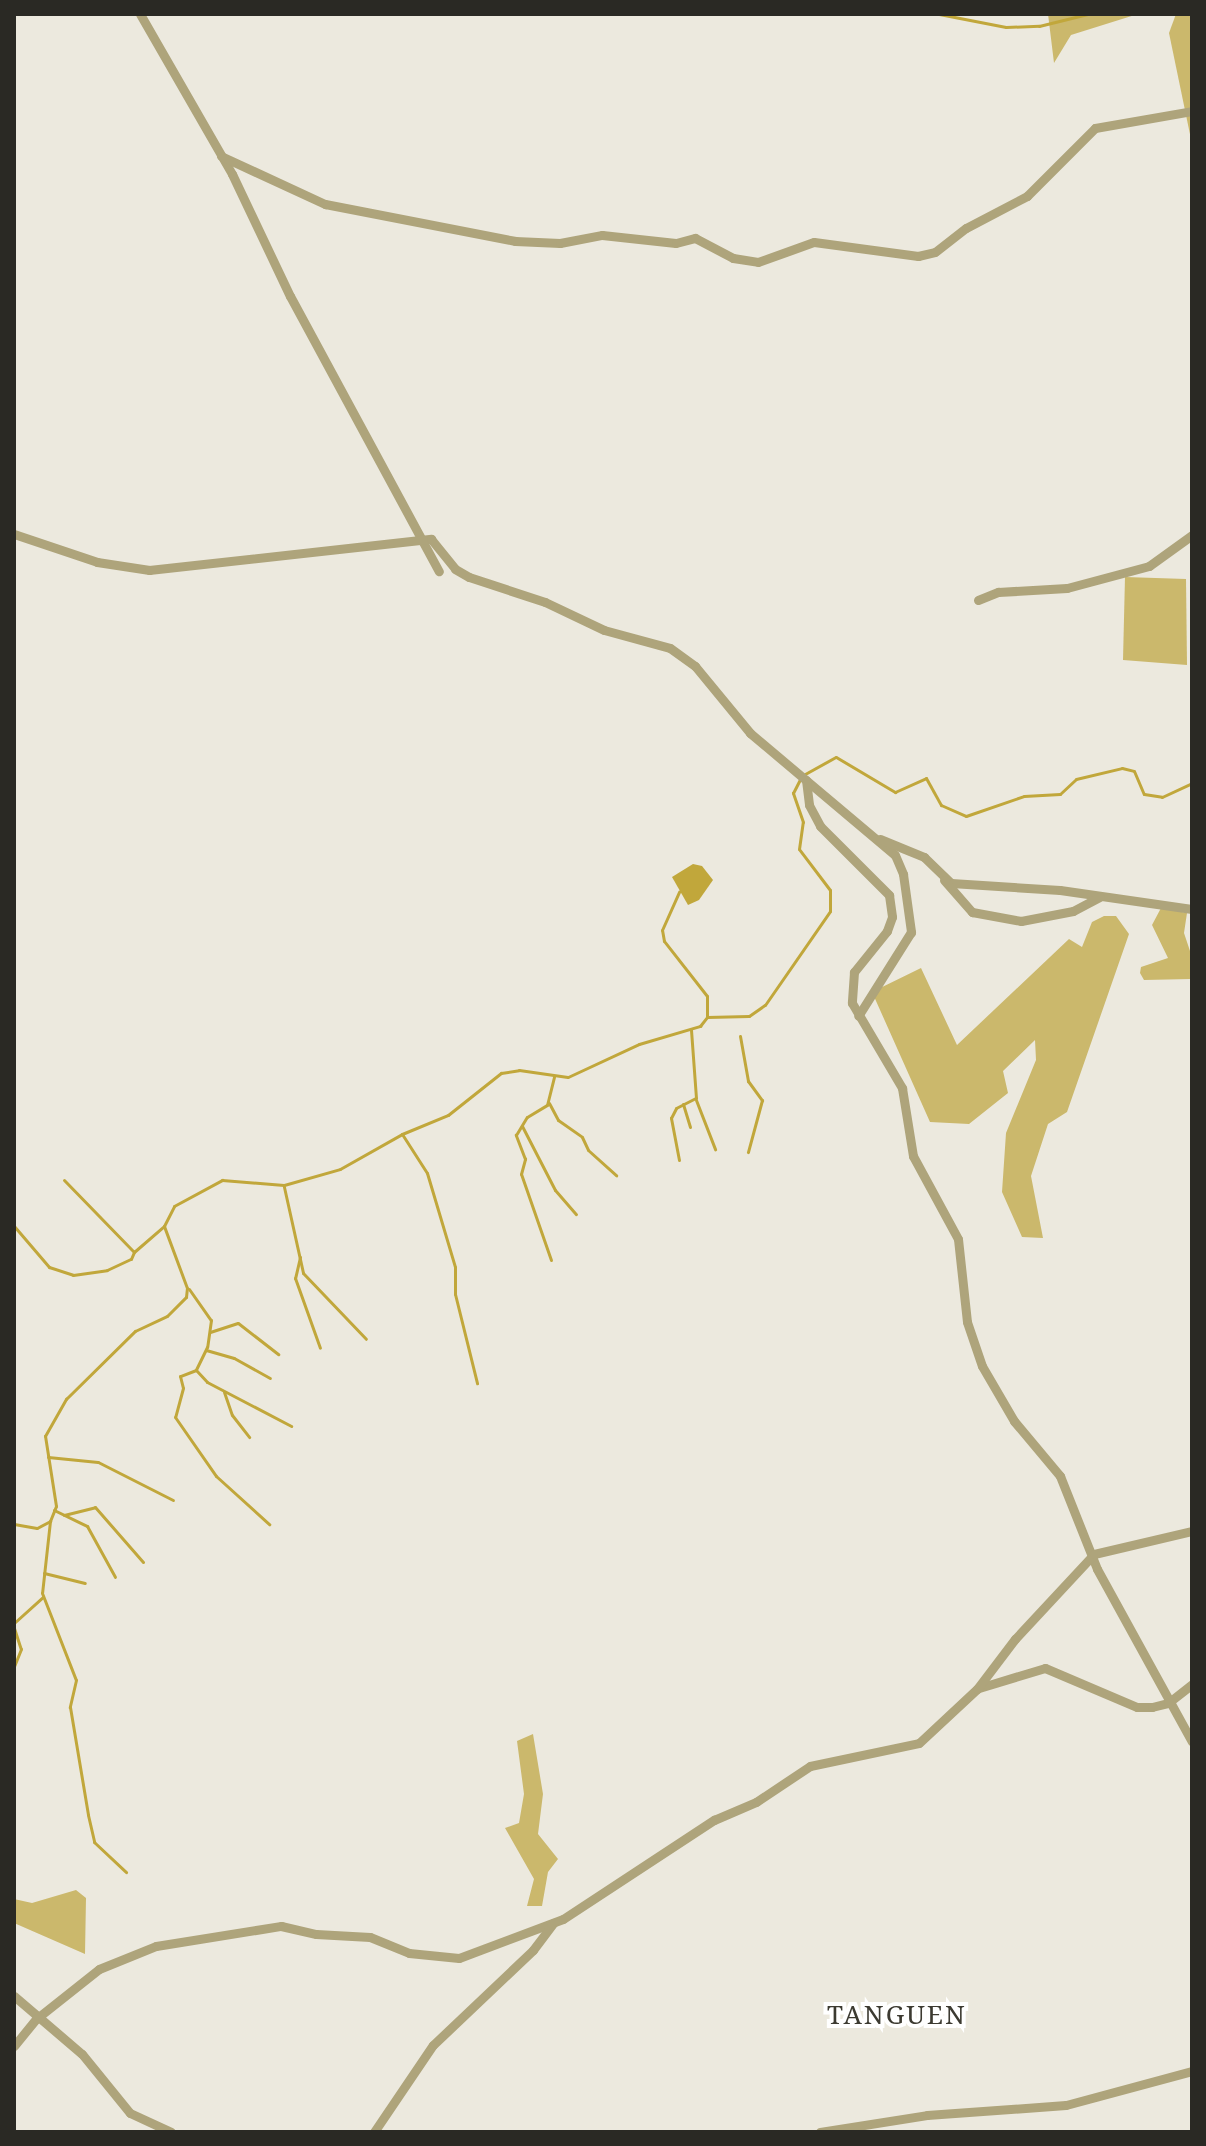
<!DOCTYPE html>
<html>
<head>
<meta charset="utf-8">
<style>
  body { margin:0 }
  #map { position:relative; width:1206px; height:2146px; overflow:hidden; background:#ece9de; font-family:"Noto Serif",serif }
  div>[style] { position:absolute }
  .green>* { inset:0; background:#cbb86c }
  .water>* { inset:0; background:#c1a73b }
  .stream>* { height:3px; margin:-1.5px; padding:0 1.5px; transform-origin:1.5px; border-radius:1.5px; background:#c1a73b }
  .street>* { height:9px; margin:-4.5px; padding:0 4.5px; transform-origin:4.5px; border-radius:4.5px; background:#aea47b }
  span { translate:-50% -50%; white-space:nowrap; text-align:center; line-height:1.15; -webkit-text-stroke:8px #fff; paint-order:stroke }
  .quarter-label { font-size:26px; color:#3c3a31; letter-spacing:2px }
  .frame { position:absolute; inset:0; border:16px solid #2a2924; pointer-events:none }
</style>
</head>
<body>
<div id="map">
  <div class="green">
    <i style="clip-path:polygon(1048px 14px,1138px 14px,1071px 35px,1054px 63px)"></i>
    <i style="clip-path:polygon(1176px 14px,1192px 14px,1192px 144px,1169px 33px)"></i>
    <i style="clip-path:polygon(1125px 577px,1186px 579px,1187px 665px,1123px 660px)"></i>
    <i style="clip-path:polygon(1161px 908px,1187px 913px,1184px 933px,1192px 957px,1191px 979px,1144px 980px,1140px 973px,1141px 967px,1168px 958px,1152px 925px)"></i>
    <i style="clip-path:polygon(1104px 916px,1116px 916px,1129px 934px,1067px 1112px,1048px 1124px,1031px 1176px,1043px 1238px,1022px 1237px,1002px 1192px,1006px 1133px,1036px 1060px,1035px 1040px,1003px 1071px,1008px 1093px,969px 1124px,930px 1122px,872px 992px,921px 968px,957px 1045px,1069px 939px,1082px 947px,1092px 922px)"></i>
    <i style="clip-path:polygon(533px 1734px,543px 1794px,538px 1834px,558px 1859px,548px 1872px,542px 1906px,527px 1906px,534px 1879px,505px 1828px,519px 1823px,524px 1794px,517px 1741px)"></i>
    <i style="clip-path:polygon(76px 1890px,86px 1898px,85px 1954px,14px 1923px,14px 1899px,32px 1903px)"></i>
  </div>
  <div class="water">
    <i style="clip-path:polygon(693px 864px,702px 866px,713px 880px,699px 900px,688px 905px,672px 877px)"></i>
  </div>
  <div class="stream">
    <i style="left:939px;top:14px;width:68px;rotate:11deg"></i>
    <i style="left:1006px;top:27px;width:33px;rotate:-2deg"></i>
    <i style="left:1039px;top:26px;width:50px;rotate:-13.8deg"></i>
    <i style="left:805px;top:774px;width:35px;rotate:-29deg"></i>
    <i style="left:836px;top:757px;width:69px;rotate:30.7deg"></i>
    <i style="left:895px;top:792px;width:34px;rotate:-24deg"></i>
    <i style="left:926px;top:778px;width:31px;rotate:61deg"></i>
    <i style="left:941px;top:805px;width:27px;rotate:24deg"></i>
    <i style="left:966px;top:816px;width:61px;rotate:-19deg"></i>
    <i style="left:1024px;top:796px;width:36px;rotate:-3deg"></i>
    <i style="left:1060px;top:794px;width:22px;rotate:-43deg"></i>
    <i style="left:1076px;top:779px;width:47px;rotate:-13.4deg"></i>
    <i style="left:1122px;top:768px;width:12px;rotate:14deg"></i>
    <i style="left:1134px;top:771px;width:25px;rotate:67deg"></i>
    <i style="left:1144px;top:794px;width:18px;rotate:9deg"></i>
    <i style="left:1162px;top:797px;width:33px;rotate:-25deg"></i>
    <i style="left:707px;top:1017px;width:42px;rotate:-1.4deg"></i>
    <i style="left:749px;top:1016px;width:19px;rotate:-35deg"></i>
    <i style="left:765px;top:1005px;width:114px;rotate:-55.3deg"></i>
    <i style="left:830px;top:911px;width:21px;rotate:-90deg"></i>
    <i style="left:830px;top:890px;width:51px;rotate:-127.1deg"></i>
    <i style="left:799px;top:849px;width:27px;rotate:-82deg"></i>
    <i style="left:803px;top:822px;width:31px;rotate:-109deg"></i>
    <i style="left:793px;top:793px;width:16px;rotate:-63deg"></i>
    <i style="left:740px;top:1036px;width:46px;rotate:79.9deg"></i>
    <i style="left:748px;top:1081px;width:24px;rotate:54deg"></i>
    <i style="left:762px;top:1100px;width:54px;rotate:105.1deg"></i>
    <i style="left:696px;top:1100px;width:53px;rotate:68.8deg"></i>
    <i style="left:549px;top:1103px;width:19px;rotate:62deg"></i>
    <i style="left:558px;top:1120px;width:29px;rotate:35deg"></i>
    <i style="left:582px;top:1137px;width:14px;rotate:65deg"></i>
    <i style="left:588px;top:1150px;width:38px;rotate:42deg"></i>
    <i style="left:683px;top:1104px;width:24px;rotate:73deg"></i>
    <i style="left:522px;top:1126px;width:72px;rotate:62.7deg"></i>
    <i style="left:555px;top:1190px;width:32px;rotate:49deg"></i>
    <i style="left:402px;top:1134px;width:46px;rotate:57.3deg"></i>
    <i style="left:427px;top:1173px;width:98px;rotate:73.4deg"></i>
    <i style="left:455px;top:1267px;width:27px;rotate:90deg"></i>
    <i style="left:455px;top:1294px;width:92px;rotate:76.1deg"></i>
    <i style="left:679px;top:1160px;width:43px;rotate:-100.8deg"></i>
    <i style="left:671px;top:1118px;width:11px;rotate:-63deg"></i>
    <i style="left:676px;top:1108px;width:22px;rotate:-27deg"></i>
    <i style="left:696px;top:1098px;width:68px;rotate:-94.2deg"></i>
    <i style="left:64px;top:1180px;width:100px;rotate:45.8deg"></i>
    <i style="left:134px;top:1252px;width:40px;rotate:-41deg"></i>
    <i style="left:284px;top:1187px;width:88px;rotate:77.5deg"></i>
    <i style="left:303px;top:1273px;width:91px;rotate:46.3deg"></i>
    <i style="left:14px;top:1226px;width:54px;rotate:49.5deg"></i>
    <i style="left:49px;top:1267px;width:25px;rotate:18deg"></i>
    <i style="left:73px;top:1275px;width:34px;rotate:-8deg"></i>
    <i style="left:107px;top:1270px;width:26px;rotate:-25deg"></i>
    <i style="left:131px;top:1259px;width:8px;rotate:-67deg"></i>
    <i style="left:300px;top:1257px;width:22px;rotate:103deg"></i>
    <i style="left:295px;top:1278px;width:74px;rotate:70.3deg"></i>
    <i style="left:551px;top:1260px;width:91px;rotate:-109.2deg"></i>
    <i style="left:521px;top:1174px;width:16px;rotate:-75deg"></i>
    <i style="left:525px;top:1159px;width:26px;rotate:-111deg"></i>
    <i style="left:516px;top:1135px;width:21px;rotate:-59deg"></i>
    <i style="left:527px;top:1117px;width:23px;rotate:-31deg"></i>
    <i style="left:547px;top:1105px;width:29px;rotate:-76deg"></i>
    <i style="left:189px;top:1289px;width:38px;rotate:55deg"></i>
    <i style="left:211px;top:1320px;width:27px;rotate:98deg"></i>
    <i style="left:207px;top:1347px;width:25px;rotate:116deg"></i>
    <i style="left:196px;top:1370px;width:16px;rotate:47deg"></i>
    <i style="left:207px;top:1382px;width:95px;rotate:27.6deg"></i>
    <i style="left:210px;top:1332px;width:29px;rotate:-18deg"></i>
    <i style="left:238px;top:1323px;width:51px;rotate:37.8deg"></i>
    <i style="left:206px;top:1350px;width:29px;rotate:16deg"></i>
    <i style="left:234px;top:1358px;width:41px;rotate:29.1deg"></i>
    <i style="left:196px;top:1370px;width:17px;rotate:159deg"></i>
    <i style="left:180px;top:1376px;width:12px;rotate:76deg"></i>
    <i style="left:183px;top:1388px;width:30px;rotate:105deg"></i>
    <i style="left:175px;top:1417px;width:72px;rotate:55.2deg"></i>
    <i style="left:216px;top:1476px;width:72px;rotate:42.2deg"></i>
    <i style="left:224px;top:1392px;width:24px;rotate:71deg"></i>
    <i style="left:232px;top:1415px;width:28px;rotate:52deg"></i>
    <i style="left:48px;top:1457px;width:50px;rotate:5.7deg"></i>
    <i style="left:98px;top:1462px;width:84px;rotate:26.9deg"></i>
    <i style="left:54px;top:1510px;width:37px;rotate:26deg"></i>
    <i style="left:87px;top:1526px;width:58px;rotate:61.2deg"></i>
    <i style="left:64px;top:1515px;width:32px;rotate:-14deg"></i>
    <i style="left:95px;top:1507px;width:73px;rotate:48.9deg"></i>
    <i style="left:50px;top:1521px;width:72px;rotate:96.3deg"></i>
    <i style="left:42px;top:1593px;width:93px;rotate:68.7deg"></i>
    <i style="left:76px;top:1680px;width:28px;rotate:103deg"></i>
    <i style="left:70px;top:1707px;width:109px;rotate:80.5deg"></i>
    <i style="left:88px;top:1815px;width:28px;rotate:77deg"></i>
    <i style="left:94px;top:1842px;width:44px;rotate:43.2deg"></i>
    <i style="left:14px;top:1524px;width:23px;rotate:10deg"></i>
    <i style="left:37px;top:1528px;width:15px;rotate:-28deg"></i>
    <i style="left:50px;top:1521px;width:16px;rotate:-68deg"></i>
    <i style="left:56px;top:1506px;width:71px;rotate:-98.9deg"></i>
    <i style="left:45px;top:1436px;width:43px;rotate:-60.4deg"></i>
    <i style="left:66px;top:1399px;width:97px;rotate:-44.6deg"></i>
    <i style="left:135px;top:1331px;width:35px;rotate:-25deg"></i>
    <i style="left:167px;top:1316px;width:27px;rotate:-45deg"></i>
    <i style="left:186px;top:1297px;width:9px;rotate:-84deg"></i>
    <i style="left:187px;top:1288px;width:66px;rotate:-110.4deg"></i>
    <i style="left:164px;top:1226px;width:22px;rotate:-63deg"></i>
    <i style="left:174px;top:1206px;width:55px;rotate:-28.4deg"></i>
    <i style="left:222px;top:1180px;width:62px;rotate:4.6deg"></i>
    <i style="left:284px;top:1185px;width:58px;rotate:-15.9deg"></i>
    <i style="left:340px;top:1169px;width:71px;rotate:-29.4deg"></i>
    <i style="left:402px;top:1134px;width:50px;rotate:-22.4deg"></i>
    <i style="left:448px;top:1115px;width:68px;rotate:-38.4deg"></i>
    <i style="left:501px;top:1073px;width:18px;rotate:-9deg"></i>
    <i style="left:519px;top:1070px;width:49px;rotate:8.1deg"></i>
    <i style="left:568px;top:1077px;width:78px;rotate:-24.9deg"></i>
    <i style="left:639px;top:1044px;width:64px;rotate:-16.4deg"></i>
    <i style="left:700px;top:1026px;width:11px;rotate:-52deg"></i>
    <i style="left:707px;top:1017px;width:21px;rotate:-90deg"></i>
    <i style="left:707px;top:996px;width:70px;rotate:-128deg"></i>
    <i style="left:664px;top:941px;width:11px;rotate:-100deg"></i>
    <i style="left:662px;top:930px;width:42px;rotate:-65.9deg"></i>
    <i style="left:44px;top:1573px;width:42px;rotate:13.7deg"></i>
    <i style="left:14px;top:1623px;width:39px;rotate:-42deg"></i>
    <i style="left:14px;top:1628px;width:22px;rotate:72deg"></i>
    <i style="left:21px;top:1649px;width:18px;rotate:112deg"></i>
  </div>
  <div class="street">
    <i style="left:140px;top:14px;width:185px;rotate:60.1deg"></i>
    <i style="left:232px;top:174px;width:135px;rotate:64.6deg"></i>
    <i style="left:290px;top:296px;width:313px;rotate:61.6deg"></i>
    <i style="left:221px;top:156px;width:115px;rotate:24.8deg"></i>
    <i style="left:325px;top:204px;width:194px;rotate:11deg"></i>
    <i style="left:515px;top:241px;width:45px;rotate:2.5deg"></i>
    <i style="left:560px;top:243px;width:43px;rotate:-10.8deg"></i>
    <i style="left:602px;top:235px;width:74px;rotate:6.2deg"></i>
    <i style="left:676px;top:243px;width:20px;rotate:-15deg"></i>
    <i style="left:695px;top:238px;width:43px;rotate:27.8deg"></i>
    <i style="left:733px;top:258px;width:25px;rotate:9deg"></i>
    <i style="left:758px;top:262px;width:59px;rotate:-19.7deg"></i>
    <i style="left:814px;top:242px;width:105px;rotate:7.7deg"></i>
    <i style="left:918px;top:256px;width:17px;rotate:-13deg"></i>
    <i style="left:935px;top:252px;width:39px;rotate:-38deg"></i>
    <i style="left:966px;top:228px;width:69px;rotate:-27.7deg"></i>
    <i style="left:1027px;top:196px;width:96px;rotate:-45deg"></i>
    <i style="left:1095px;top:128px;width:98px;rotate:-9.9deg"></i>
    <i style="left:14px;top:534px;width:88px;rotate:18.6deg"></i>
    <i style="left:97px;top:562px;width:53px;rotate:8.7deg"></i>
    <i style="left:149px;top:570px;width:284px;rotate:-6.3deg"></i>
    <i style="left:431px;top:539px;width:38px;rotate:51deg"></i>
    <i style="left:455px;top:569px;width:16px;rotate:30deg"></i>
    <i style="left:469px;top:577px;width:80px;rotate:18.2deg"></i>
    <i style="left:545px;top:602px;width:65px;rotate:25.4deg"></i>
    <i style="left:604px;top:630px;width:68px;rotate:15.3deg"></i>
    <i style="left:670px;top:648px;width:31px;rotate:36deg"></i>
    <i style="left:695px;top:666px;width:87px;rotate:50.6deg"></i>
    <i style="left:750px;top:733px;width:189px;rotate:40.1deg"></i>
    <i style="left:895px;top:855px;width:21px;rotate:67deg"></i>
    <i style="left:903px;top:874px;width:59px;rotate:82.1deg"></i>
    <i style="left:911px;top:932px;width:99px;rotate:122.2deg"></i>
    <i style="left:978px;top:600px;width:22px;rotate:-22deg"></i>
    <i style="left:998px;top:592px;width:69px;rotate:-3.3deg"></i>
    <i style="left:1067px;top:588px;width:85px;rotate:-15deg"></i>
    <i style="left:1149px;top:566px;width:53px;rotate:-35.8deg"></i>
    <i style="left:806px;top:780px;width:25px;rotate:83deg"></i>
    <i style="left:809px;top:805px;width:24px;rotate:62deg"></i>
    <i style="left:820px;top:826px;width:98px;rotate:45deg"></i>
    <i style="left:889px;top:895px;width:22px;rotate:82deg"></i>
    <i style="left:892px;top:917px;width:15px;rotate:110deg"></i>
    <i style="left:887px;top:931px;width:53px;rotate:128.8deg"></i>
    <i style="left:854px;top:972px;width:31px;rotate:94deg"></i>
    <i style="left:852px;top:1003px;width:99px;rotate:59.5deg"></i>
    <i style="left:902px;top:1088px;width:69px;rotate:80.8deg"></i>
    <i style="left:913px;top:1156px;width:94px;rotate:61.5deg"></i>
    <i style="left:958px;top:1239px;width:83px;rotate:83.8deg"></i>
    <i style="left:967px;top:1322px;width:46px;rotate:71.2deg"></i>
    <i style="left:982px;top:1366px;width:64px;rotate:59.8deg"></i>
    <i style="left:1014px;top:1421px;width:72px;rotate:50.1deg"></i>
    <i style="left:1060px;top:1476px;width:100px;rotate:68.3deg"></i>
    <i style="left:1097px;top:1569px;width:197px;rotate:61.2deg"></i>
    <i style="left:880px;top:839px;width:48px;rotate:22.2deg"></i>
    <i style="left:924px;top:857px;width:37px;rotate:44deg"></i>
    <i style="left:951px;top:883px;width:109px;rotate:3.7deg"></i>
    <i style="left:1060px;top:890px;width:133px;rotate:8.2deg"></i>
    <i style="left:944px;top:880px;width:43px;rotate:48.8deg"></i>
    <i style="left:972px;top:912px;width:50px;rotate:10.4deg"></i>
    <i style="left:1021px;top:921px;width:53px;rotate:-10.9deg"></i>
    <i style="left:1073px;top:911px;width:30px;rotate:-28deg"></i>
    <i style="left:979px;top:1688px;width:69px;rotate:-16.9deg"></i>
    <i style="left:1045px;top:1668px;width:100px;rotate:23deg"></i>
    <i style="left:1137px;top:1707px;width:15px"></i>
    <i style="left:1152px;top:1707px;width:16px;rotate:-14deg"></i>
    <i style="left:1168px;top:1703px;width:31px;rotate:-38deg"></i>
    <i style="left:14px;top:1996px;width:89px;rotate:40.5deg"></i>
    <i style="left:82px;top:2054px;width:76px;rotate:50.9deg"></i>
    <i style="left:130px;top:2113px;width:45px;rotate:24.9deg"></i>
    <i style="left:14px;top:2046px;width:35px;rotate:-51deg"></i>
    <i style="left:36px;top:2019px;width:80px;rotate:-38.4deg"></i>
    <i style="left:99px;top:1969px;width:61px;rotate:-22deg"></i>
    <i style="left:156px;top:1946px;width:127px;rotate:-9.1deg"></i>
    <i style="left:281px;top:1926px;width:36px;rotate:13deg"></i>
    <i style="left:316px;top:1934px;width:54px;rotate:3.2deg"></i>
    <i style="left:370px;top:1937px;width:42px;rotate:22.3deg"></i>
    <i style="left:409px;top:1953px;width:50px;rotate:5.7deg"></i>
    <i style="left:459px;top:1958px;width:111px;rotate:-20.6deg"></i>
    <i style="left:563px;top:1919px;width:181px;rotate:-33.3deg"></i>
    <i style="left:714px;top:1820px;width:46px;rotate:-23.2deg"></i>
    <i style="left:756px;top:1802px;width:65px;rotate:-33.7deg"></i>
    <i style="left:810px;top:1766px;width:111px;rotate:-11.9deg"></i>
    <i style="left:919px;top:1743px;width:79px;rotate:-43deg"></i>
    <i style="left:977px;top:1689px;width:63px;rotate:-52.8deg"></i>
    <i style="left:1015px;top:1639px;width:116px;rotate:-47.1deg"></i>
    <i style="left:1094px;top:1554px;width:101px;rotate:-13.2deg"></i>
    <i style="left:374px;top:2132px;width:105px;rotate:-55.9deg"></i>
    <i style="left:433px;top:2045px;width:138px;rotate:-43.5deg"></i>
    <i style="left:533px;top:1950px;width:34px;rotate:-53deg"></i>
    <i style="left:820px;top:2132px;width:108px;rotate:-9deg"></i>
    <i style="left:927px;top:2115px;width:139px;rotate:-4.1deg"></i>
    <i style="left:1066px;top:2105px;width:131px;rotate:-15.1deg"></i>
  </div>
  <div class="quarter-label">
    <span style="left:897px;top:2015px">TANGUEN</span>
  </div>
  <div class="frame"></div>
</div>
</body>
</html>
